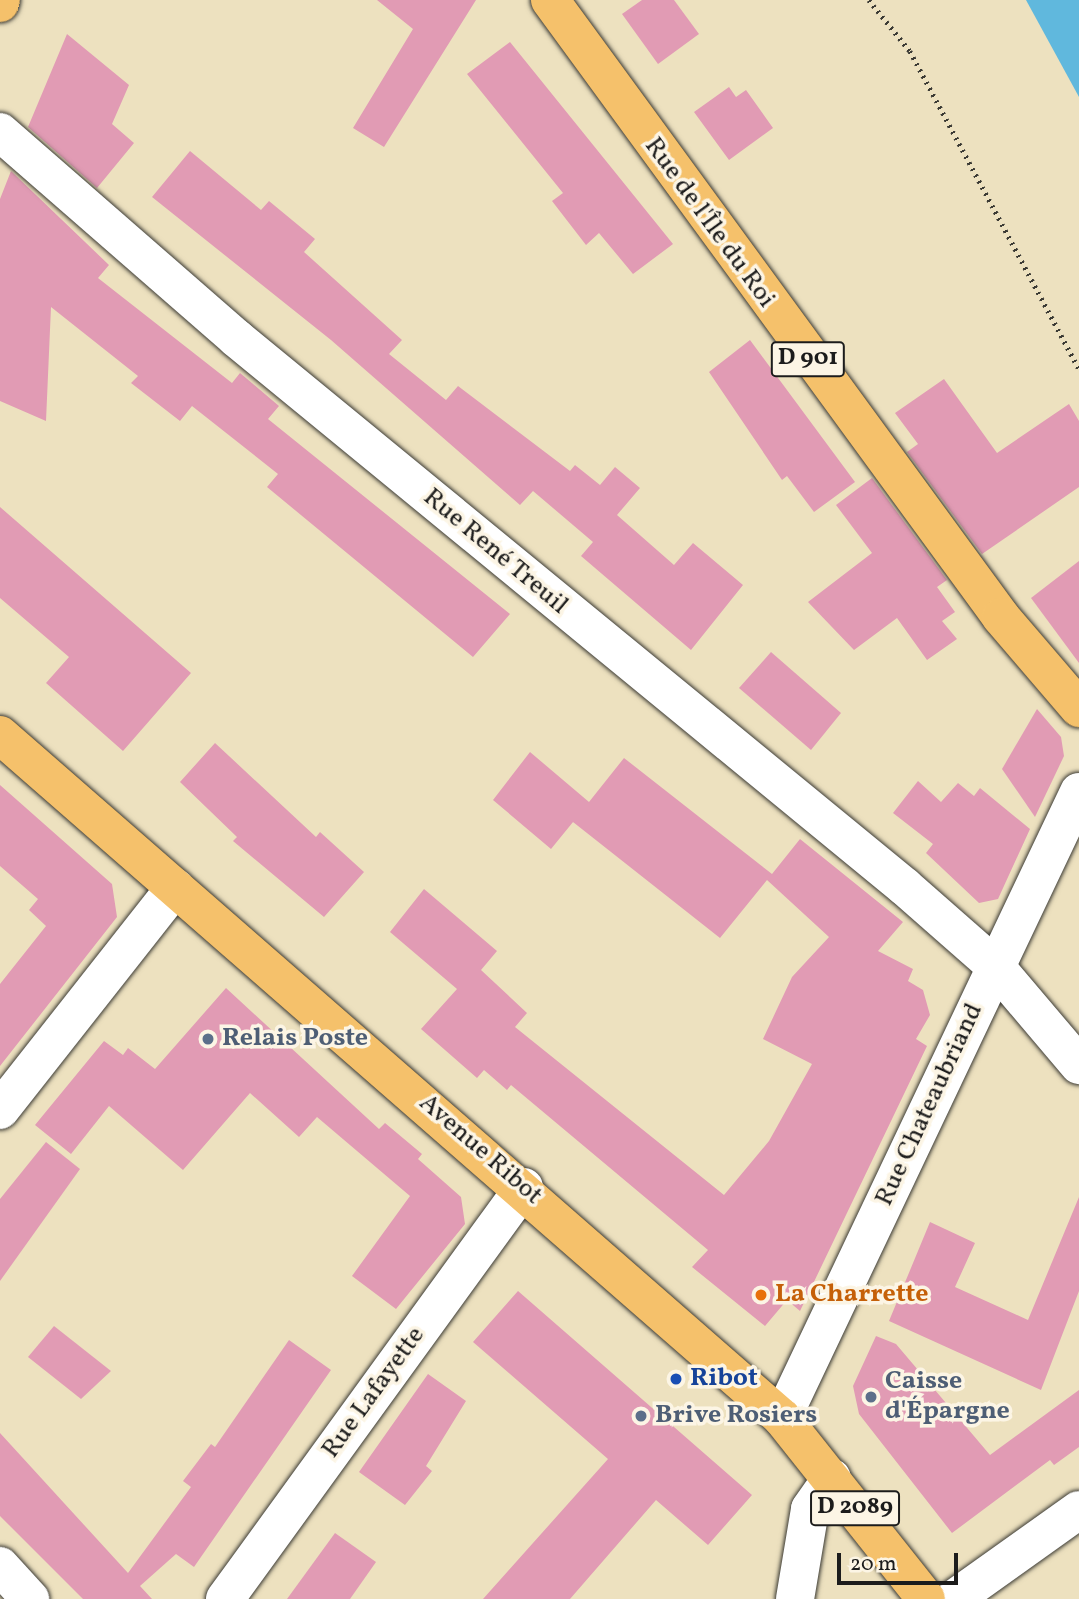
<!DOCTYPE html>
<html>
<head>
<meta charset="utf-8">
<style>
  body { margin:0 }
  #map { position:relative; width:1079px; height:1599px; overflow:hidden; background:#ede1bf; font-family:Vollkorn,serif }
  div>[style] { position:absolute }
  .water>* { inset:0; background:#60b8dd }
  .building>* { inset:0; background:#e19bb4 }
  .path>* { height:4.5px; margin-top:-2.25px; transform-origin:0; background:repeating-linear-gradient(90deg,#3b3a34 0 2px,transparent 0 7px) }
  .roads { filter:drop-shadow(0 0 2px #3b3a34) drop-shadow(0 0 2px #3b3a34) }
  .minor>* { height:38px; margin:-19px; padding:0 19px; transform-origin:19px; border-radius:19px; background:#fff }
  .primary>* { height:38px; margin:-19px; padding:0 19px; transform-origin:19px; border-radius:19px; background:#f5c16b }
  .dots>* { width:19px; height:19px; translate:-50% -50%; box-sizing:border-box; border:4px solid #fcf5e5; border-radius:50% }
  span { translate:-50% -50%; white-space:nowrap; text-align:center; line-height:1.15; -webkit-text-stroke:7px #fcf5e5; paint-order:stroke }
  .shield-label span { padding:2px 5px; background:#fcf5e5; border:2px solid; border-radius:5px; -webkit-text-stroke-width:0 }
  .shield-label { font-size:24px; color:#1c1c1c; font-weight:700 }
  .street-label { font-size:26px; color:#1c1c1c }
  .service-label { font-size:26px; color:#4e5e75; font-weight:700 }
  .left { translate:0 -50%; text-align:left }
  .food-label { font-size:26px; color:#c56008; font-weight:700 }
  .transit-label { font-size:26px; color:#164399; font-weight:700 }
  .scale { position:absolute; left:837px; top:1553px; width:121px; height:32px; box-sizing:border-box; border:4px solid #1c1c1c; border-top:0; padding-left:9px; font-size:21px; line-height:24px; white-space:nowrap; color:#1c1c1c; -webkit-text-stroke:5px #fcf5e5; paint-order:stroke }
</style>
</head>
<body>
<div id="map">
  <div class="water">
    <i style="clip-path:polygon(1026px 0,1079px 0,1079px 97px)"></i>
  </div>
  <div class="building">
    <i style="clip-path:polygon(377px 0,476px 0,384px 147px,353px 128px,413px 29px)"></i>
    <i style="clip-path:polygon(642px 0,674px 0,699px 34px,658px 64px,622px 14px)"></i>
    <i style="clip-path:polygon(67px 34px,129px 85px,112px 124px,134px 143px,97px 188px,28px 127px)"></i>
    <i style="clip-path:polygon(510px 42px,673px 244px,633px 274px,599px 233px,586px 245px,552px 201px,563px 193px,467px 74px)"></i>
    <i style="clip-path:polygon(729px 87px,736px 97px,746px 90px,773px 128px,729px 160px,694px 112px)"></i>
    <i style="clip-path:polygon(190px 151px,261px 210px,269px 201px,315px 239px,304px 252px,402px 340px,389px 354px,446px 400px,458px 386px,570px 471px,575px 465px,600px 485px,615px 467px,640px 488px,617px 515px,674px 565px,693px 543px,743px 585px,691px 650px,581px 556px,593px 542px,533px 491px,520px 505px,331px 340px,152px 197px)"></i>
    <i style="clip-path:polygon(11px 171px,109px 265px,98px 278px,232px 383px,240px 373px,279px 406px,268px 419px,510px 614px,473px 657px,267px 487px,278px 474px,192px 406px,180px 421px,131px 383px,138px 376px,51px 307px,46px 421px,0 401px,0 199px)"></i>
    <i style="clip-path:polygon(750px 340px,855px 482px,814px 512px,787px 476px,782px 480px,709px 372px)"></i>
    <i style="clip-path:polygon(944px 379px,997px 453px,1069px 404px,1079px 421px,1079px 487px,982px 554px,907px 452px,918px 444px,895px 413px)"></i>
    <i style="clip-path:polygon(872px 478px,947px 580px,937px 587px,955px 612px,942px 621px,957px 639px,927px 660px,897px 618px,854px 650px,808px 602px,872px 553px,836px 505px)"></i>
    <i style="clip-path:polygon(0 507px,191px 673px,123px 751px,46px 683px,69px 657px,0 598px)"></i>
    <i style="clip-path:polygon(1079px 561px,1079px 663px,1031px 598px)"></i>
    <i style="clip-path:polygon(771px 652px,841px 713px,811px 750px,739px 688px)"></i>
    <i style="clip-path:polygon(1037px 709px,1061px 737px,1064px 756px,1035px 817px,1002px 769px)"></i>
    <i style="clip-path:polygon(215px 743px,316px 837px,320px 832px,364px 872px,324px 917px,233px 841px,237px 837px,180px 782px)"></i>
    <i style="clip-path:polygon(530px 752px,589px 802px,624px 758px,772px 874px,800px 839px,903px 922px,878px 951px,913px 969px,908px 981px,923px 990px,930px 1015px,916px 1039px,927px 1046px,800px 1311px,787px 1300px,765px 1326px,692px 1267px,708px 1250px,511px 1085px,507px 1090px,484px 1070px,477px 1078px,421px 1029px,457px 989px,390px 932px,424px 889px,497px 951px,481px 970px,527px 1013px,515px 1027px,724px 1195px,769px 1141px,812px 1064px,763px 1039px,792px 977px,829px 937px,767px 880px,720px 938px,573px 822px,582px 811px,551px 849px,493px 800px)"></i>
    <i style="clip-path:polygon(918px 781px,941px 802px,958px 783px,974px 796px,980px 788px,1030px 829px,998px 899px,979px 903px,926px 853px,933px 844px,893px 813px)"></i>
    <i style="clip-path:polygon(0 785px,112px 884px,117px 917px,0 1066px,0 984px,46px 926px,29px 910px,38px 899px,0 866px)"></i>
    <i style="clip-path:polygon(226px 988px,379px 1129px,385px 1123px,422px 1154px,418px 1159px,461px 1197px,465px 1224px,396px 1309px,352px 1276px,410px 1196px,317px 1117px,299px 1137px,250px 1093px,183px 1170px,109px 1106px,71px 1154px,35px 1125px,104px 1041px,123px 1055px,128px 1048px,155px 1069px)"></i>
    <i style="clip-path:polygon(46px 1142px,80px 1169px,0 1281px,0 1199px)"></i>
    <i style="clip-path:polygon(1079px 1197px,1079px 1291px,1041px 1390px,889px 1321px,930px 1222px,975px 1243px,955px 1287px,1028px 1320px)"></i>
    <i style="clip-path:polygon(518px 1291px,752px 1495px,708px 1545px,656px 1500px,570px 1599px,483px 1599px,608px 1459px,473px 1342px)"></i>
    <i style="clip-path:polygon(54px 1326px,111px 1371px,81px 1399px,28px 1357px)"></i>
    <i style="clip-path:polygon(876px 1336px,896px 1344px,990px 1455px,1079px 1390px,1079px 1447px,1054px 1465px,1050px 1460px,952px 1533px,859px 1414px,853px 1386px)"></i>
    <i style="clip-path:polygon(289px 1340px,331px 1370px,194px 1567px,176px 1554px,140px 1586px,152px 1599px,83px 1599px,0 1516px,0 1433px,128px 1573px,191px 1487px,183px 1481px,211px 1444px,215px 1447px)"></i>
    <i style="clip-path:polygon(428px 1374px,466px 1401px,426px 1466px,432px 1471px,405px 1505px,359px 1472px)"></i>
    <i style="clip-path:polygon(335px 1533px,376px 1562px,350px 1599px,287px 1599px)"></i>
  </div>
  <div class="path">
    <i style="left:869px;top:0;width:65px;rotate:51.2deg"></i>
    <i style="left:910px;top:51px;width:360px;rotate:62deg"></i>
  </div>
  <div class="roads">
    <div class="minor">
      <i style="left:0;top:132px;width:313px;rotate:41.1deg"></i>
      <i style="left:236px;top:338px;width:865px;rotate:39.37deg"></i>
      <i style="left:905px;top:887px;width:120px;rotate:41.3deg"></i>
      <i style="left:995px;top:966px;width:130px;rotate:49.7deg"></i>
      <i style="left:0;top:1110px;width:283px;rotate:-51.8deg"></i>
      <i style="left:782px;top:1418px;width:693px;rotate:-64.62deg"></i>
      <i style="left:0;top:1566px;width:45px;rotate:47.7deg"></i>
      <i style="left:225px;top:1599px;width:509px;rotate:-54.03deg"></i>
      <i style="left:795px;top:1599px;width:91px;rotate:-80.5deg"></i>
      <i style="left:810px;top:1509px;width:38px;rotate:-55deg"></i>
      <i style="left:954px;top:1599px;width:153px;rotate:-35.5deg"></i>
    </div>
    <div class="primary">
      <i style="left:550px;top:0;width:764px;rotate:53.83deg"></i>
      <i style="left:1001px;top:617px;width:120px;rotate:49.4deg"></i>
      <i style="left:0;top:3px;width:3px;rotate:-72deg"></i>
      <i style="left:0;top:735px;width:1038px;rotate:41.13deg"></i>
      <i style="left:782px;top:1418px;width:231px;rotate:51.5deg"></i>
    </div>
  </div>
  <div class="dots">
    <i style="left:208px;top:1039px;background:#5c6f8a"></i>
    <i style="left:761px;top:1295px;background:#e8710a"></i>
    <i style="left:676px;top:1379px;background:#1a4fb4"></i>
    <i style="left:871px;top:1397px;background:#5c6f8a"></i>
    <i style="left:641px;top:1416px;background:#5c6f8a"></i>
  </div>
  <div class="shield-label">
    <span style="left:808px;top:359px">D 901</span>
    <span style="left:855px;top:1508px">D 2089</span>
  </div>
  <div class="street-label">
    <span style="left:709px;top:223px;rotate:54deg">Rue de l'Île du Roi</span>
    <span style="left:495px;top:552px;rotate:40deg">Rue René Treuil</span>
    <span style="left:930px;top:1105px;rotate:-65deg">Rue Chateaubriand</span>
    <span style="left:480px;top:1150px;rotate:41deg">Avenue Ribot</span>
    <span style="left:374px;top:1393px;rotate:-54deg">Rue Lafayette</span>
  </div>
  <div class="service-label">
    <span class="left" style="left:222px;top:1039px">Relais Poste</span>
    <span class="left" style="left:885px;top:1397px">Caisse<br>d'Épargne</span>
    <span class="left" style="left:655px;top:1416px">Brive Rosiers</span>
  </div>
  <div class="food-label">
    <span class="left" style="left:775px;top:1295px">La Charrette</span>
  </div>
  <div class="transit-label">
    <span class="left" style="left:690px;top:1379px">Ribot</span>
  </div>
  <div class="scale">20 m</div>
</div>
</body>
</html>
